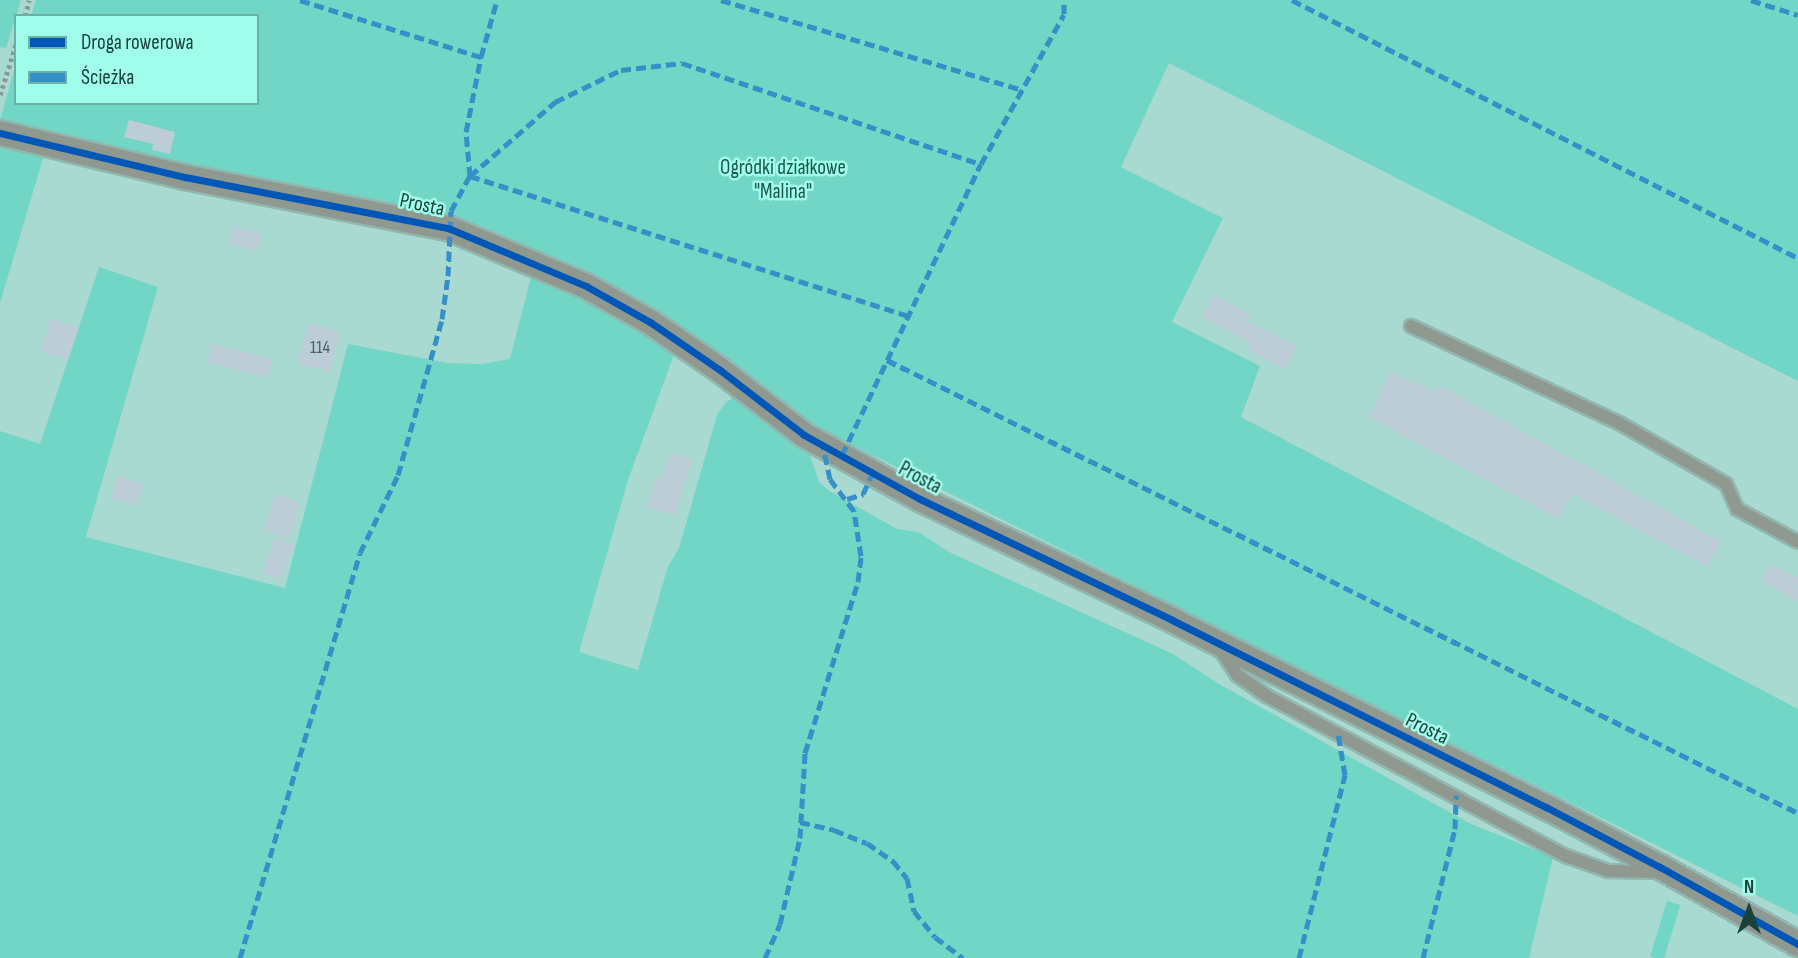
<!DOCTYPE html>
<html>
<head>
<meta charset="utf-8">
<style>
	body { margin:0 }
	#map { position:relative; width:1798px; height:958px; overflow:hidden; background:#a9dad1; font-family:"Sofia Sans Condensed",sans-serif }
	div>[style] { position:absolute }
	[style*='--x'] { left:calc(var(--x)*1px); top:calc(var(--y)*1px); width:calc(var(--w)*1px); rotate:calc(var(--a)*1deg) }
	.green>* { inset:0; background:#71d6c6; transform-origin:0 0 }
	.building>* { inset:0; background:#bccdd7; transform-origin:0 0 }
	.path>* { height:4.5px; margin-top:-2.25px; transform-origin:0; background:repeating-linear-gradient(90deg,#899991 0 3.5px,transparent 0 7px) }
	.roads { filter:drop-shadow(2px 0 #90b7b0) drop-shadow(-2px 0 #90b7b0) drop-shadow(0 2px #90b7b0) drop-shadow(0 -2px #90b7b0) }
	.lane>* { height:12px; margin:-6px; padding:0 6px; transform-origin:6px; border-radius:6px; background:#909990 }
	.street>* { height:24px; margin:-12px; padding:0 12px; transform-origin:12px; border-radius:12px; background:#909990 }
	.quiet>* { height:5px; margin-top:-2.5px; transform-origin:0; background:repeating-linear-gradient(90deg,#368fc6 0 10px,transparent 0 15px) }
	.cycleway>* { height:7px; margin:-3.5px; padding:0 3.5px; transform-origin:3.5px; border-radius:3.5px; background:#0057b8 }
	span { translate:-50% -50%; white-space:nowrap; text-align:center; line-height:1.15; -webkit-text-stroke:5px #a1fdeb; paint-order:stroke }
	.number-label { font-size:18px; color:#426461 }
	.number-label span { -webkit-text-stroke-width:0 }
	.park-label { font-size:21px; color:#18584f }
	.street-label { font-size:21px; color:#1a413a }
	.legend { position:absolute; left:14px; top:14px; width:245px; height:91px; box-sizing:border-box; background:#a1fdeb; border:2px solid #6bb2a4; margin:0; padding:9px 12px; list-style:none; font-size:21px; color:#1a413a }
	.legend li { display:flex; align-items:center; gap:14px; height:35px }
	.legend b { width:35px; border:2px solid #6bb2a4 }
	.north { position:absolute; left:1714px; top:874px; width:70px; height:70px; -webkit-text-stroke:5px #a1fdeb; paint-order:stroke; rotate:0deg; font-size:19px; font-weight:700; line-height:28px; text-align:center; color:#1a413a }
	.north::after { content:''; display:block; margin:auto; width:24px; height:32px; background:#1a413a; clip-path:polygon(50% 0,100% 100%,50% 72%,0 100%) }
</style>
</head>
<body>
<div id="map">
	<div class="green">
		<div style="clip-path:polygon(0 0,21px 0,6px 48px,0 47px)"></div>
		<div style="clip-path:polygon(36px 0,1798px 0,1798px 381px,1169px 63px,1121px 167px,1223px 218px,1172px 322px,1260px 366px,1241px 417px,1798px 709px,1798px 916px,812px 425px,666px 319px,583px 271px,508px 239px,449px 221px,202px 169px,0 120px,16px 64px,16px 103px,257px 103px,257px 16px,31px 16px)"></div>
		<div style="clip-path:polygon(0 145px,44px 155px,0 303px)"></div>
		<div style="clip-path:polygon(99px 267px,158px 287px,86px 537px,285px 588px,348px 344px,448px 363px,482px 364px,510px 359px,533px 269px,644px 330px,675px 352px,628px 480px,579px 652px,638px 670px,668px 566px,679px 548px,717px 415px,726px 402px,738px 395px,808px 449px,819px 482px,828px 490px,897px 529px,918px 532px,951px 553px,1173px 654px,1219px 684px,1469px 823px,1553px 857px,1529px 958px,0 958px,0 431px,40px 444px)"></div>
		<div style="left:1667px;top:901px;width:14px;height:58px;rotate:17deg"></div>
	</div>
	<div class="building">
		<div style="clip-path:polygon(129px 120px,175px 132px,170px 154px,152px 150px,153px 144px,124px 137px)"></div>
		<div style="left:233px;top:226px;width:30px;height:18px;rotate:15deg"></div>
		<div style="clip-path:polygon(1214px 295px,1251px 314px,1247px 321px,1297px 346px,1285px 369px,1248px 350px,1251px 343px,1202px 318px)"></div>
		<div style="left:51px;top:319px;width:29px;height:33px;rotate:18deg"></div>
		<div style="left:309px;top:323px;width:33px;height:42px;rotate:16deg"></div>
		<div style="left:212px;top:344px;width:63px;height:19px;rotate:14deg"></div>
		<div style="clip-path:polygon(1391px 371px,1435px 392px,1439px 385px,1721px 541px,1707px 566px,1572px 494px,1559px 519px,1369px 417px)"></div>
		<div style="clip-path:polygon(670px 453px,692px 459px,675px 515px,647px 507px,656px 477px,662px 479px)"></div>
		<div style="left:118px;top:476px;width:27px;height:23px;rotate:17deg"></div>
		<div style="left:275px;top:494px;width:27px;height:38px;rotate:17deg"></div>
		<div style="left:275px;top:537px;width:20px;height:38px;rotate:20deg"></div>
		<div style="clip-path:polygon(1771px 563px,1798px 578px,1798px 601px,1761px 581px)"></div>
	</div>
	<div class="path">
		<div style="--x:25;--y:16;--w:16;--a:-76"></div>
		<div style="--x:0;--y:95;--w:53;--a:-72.6"></div>
	</div>
	<div class="roads">
		<div class="lane">
			<div style="--x:1411;--y:326;--w:230;--a:25"></div>
			<div style="--x:1619;--y:423;--w:123;--a:29.7"></div>
			<div style="--x:1726;--y:484;--w:27;--a:66"></div>
			<div style="--x:1737;--y:509;--w:69;--a:28.4"></div>
			<div style="--x:1219;--y:648;--w:32;--a:56"></div>
			<div style="--x:1237;--y:675;--w:37;--a:35"></div>
			<div style="--x:1267;--y:696;--w:339;--a:28.2"></div>
			<div style="--x:1566;--y:856;--w:45;--a:19.7"></div>
			<div style="--x:1608;--y:871;--w:51;--a:1.1"></div>
		</div>
		<div class="street">
			<div style="--x:0;--y:133;--w:190;--a:13.4"></div>
			<div style="--x:185;--y:177;--w:268;--a:11"></div>
			<div style="--x:448;--y:228;--w:150;--a:22.8"></div>
			<div style="--x:586;--y:286;--w:73;--a:29.4"></div>
			<div style="--x:650;--y:322;--w:85;--a:34.4"></div>
			<div style="--x:720;--y:370;--w:106;--a:37.7"></div>
			<div style="--x:804;--y:435;--w:132;--a:28.9"></div>
			<div style="--x:920;--y:499;--w:280;--a:25.6"></div>
			<div style="--x:1172;--y:620;--w:418;--a:26.6"></div>
			<div style="--x:1546;--y:807;--w:129;--a:27.8"></div>
			<div style="--x:1660;--y:867;--w:158;--a:29.2"></div>
		</div>
	</div>
	<div class="quiet">
		<div style="--x:300;--y:0;--w:190;--a:17.5"></div>
		<div style="--x:721;--y:0;--w:314;--a:16.6"></div>
		<div style="--x:1292;--y:0;--w:568;--a:27.02"></div>
		<div style="--x:1751;--y:0;--w:49;--a:17.7"></div>
		<div style="--x:470;--y:176;--w:113;--a:-41"></div>
		<div style="--x:555;--y:102;--w:73;--a:-25.9"></div>
		<div style="--x:621;--y:70;--w:61;--a:-6.5"></div>
		<div style="--x:682;--y:63;--w:316;--a:18.7"></div>
		<div style="--x:470;--y:176;--w:461;--a:17.7"></div>
		<div style="--x:887;--y:360;--w:1017;--a:26.44"></div>
		<div style="--x:842;--y:455;--w:322;--a:-64.5"></div>
		<div style="--x:981;--y:164;--w:171;--a:-61"></div>
		<div style="--x:1064;--y:14;--w:14;--a:-90"></div>
		<div style="--x:847;--y:499;--w:17;--a:-17"></div>
		<div style="--x:863;--y:494;--w:23;--a:-65"></div>
		<div style="--x:800;--y:822;--w:35;--a:13"></div>
		<div style="--x:834;--y:830;--w:35;--a:22"></div>
		<div style="--x:867;--y:843;--w:32;--a:35"></div>
		<div style="--x:893;--y:861;--w:22;--a:51"></div>
		<div style="--x:907;--y:878;--w:34;--a:78"></div>
		<div style="--x:914;--y:911;--w:33;--a:51"></div>
		<div style="--x:935;--y:937;--w:35;--a:37"></div>
		<div style="--x:240;--y:958;--w:422;--a:-73.5"></div>
		<div style="--x:360;--y:553;--w:87;--a:-64"></div>
		<div style="--x:398;--y:475;--w:162;--a:-74.2"></div>
		<div style="--x:442;--y:319;--w:43;--a:-82.1"></div>
		<div style="--x:448;--y:276;--w:65;--a:-87.4"></div>
		<div style="--x:451;--y:211;--w:40;--a:-62"></div>
		<div style="--x:470;--y:176;--w:44;--a:-95.2"></div>
		<div style="--x:466;--y:132;--w:76;--a:-78.7"></div>
		<div style="--x:481;--y:57;--w:59;--a:-74.3"></div>
		<div style="--x:765;--y:958;--w:37;--a:-66"></div>
		<div style="--x:780;--y:924;--w:88;--a:-76.9"></div>
		<div style="--x:800;--y:838;--w:85;--a:-86.6"></div>
		<div style="--x:805;--y:753;--w:179;--a:-72.8"></div>
		<div style="--x:858;--y:582;--w:26;--a:-83"></div>
		<div style="--x:861;--y:556;--w:46;--a:-98.8"></div>
		<div style="--x:854;--y:511;--w:40;--a:-127"></div>
		<div style="--x:830;--y:479;--w:34;--a:-102"></div>
		<div style="--x:1299;--y:958;--w:189;--a:-75.9"></div>
		<div style="--x:1345;--y:775;--w:43;--a:-99.5"></div>
		<div style="--x:1423;--y:958;--w:133;--a:-76.1"></div>
		<div style="--x:1455;--y:829;--w:34;--a:-88"></div>
	</div>
	<div class="cycleway">
		<div style="--x:0;--y:133;--w:190;--a:13.4"></div>
		<div style="--x:185;--y:177;--w:268;--a:11"></div>
		<div style="--x:448;--y:228;--w:150;--a:22.8"></div>
		<div style="--x:586;--y:286;--w:73;--a:29.4"></div>
		<div style="--x:650;--y:322;--w:85;--a:34.4"></div>
		<div style="--x:720;--y:370;--w:106;--a:37.7"></div>
		<div style="--x:804;--y:435;--w:132;--a:28.9"></div>
		<div style="--x:920;--y:499;--w:280;--a:25.6"></div>
		<div style="--x:1172;--y:620;--w:418;--a:26.6"></div>
		<div style="--x:1546;--y:807;--w:129;--a:27.8"></div>
		<div style="--x:1660;--y:867;--w:158;--a:29.2"></div>
	</div>
	<div class="number-label">
		<span style="left:320px;top:348px">114</span>
	</div>
	<div class="park-label">
		<span style="left:783px;top:180px">Ogródki działkowe<br>"Malina"</span>
	</div>
	<div class="street-label">
		<span style="left:422px;top:205px;rotate:12deg">Prosta</span>
		<span style="left:920px;top:478px;rotate:28deg">Prosta</span>
		<span style="left:1427px;top:729px;rotate:27deg">Prosta</span>
	</div>
	<ul class="legend">
	<li><b style="height:9px;background:#0057b8"></b>Droga rowerowa</li>
	<li><b style="height:9px;background:#368fc6"></b>Ścieżka</li>
	</ul>
	<div class="north">N</div>
</div>
</body>
</html>
